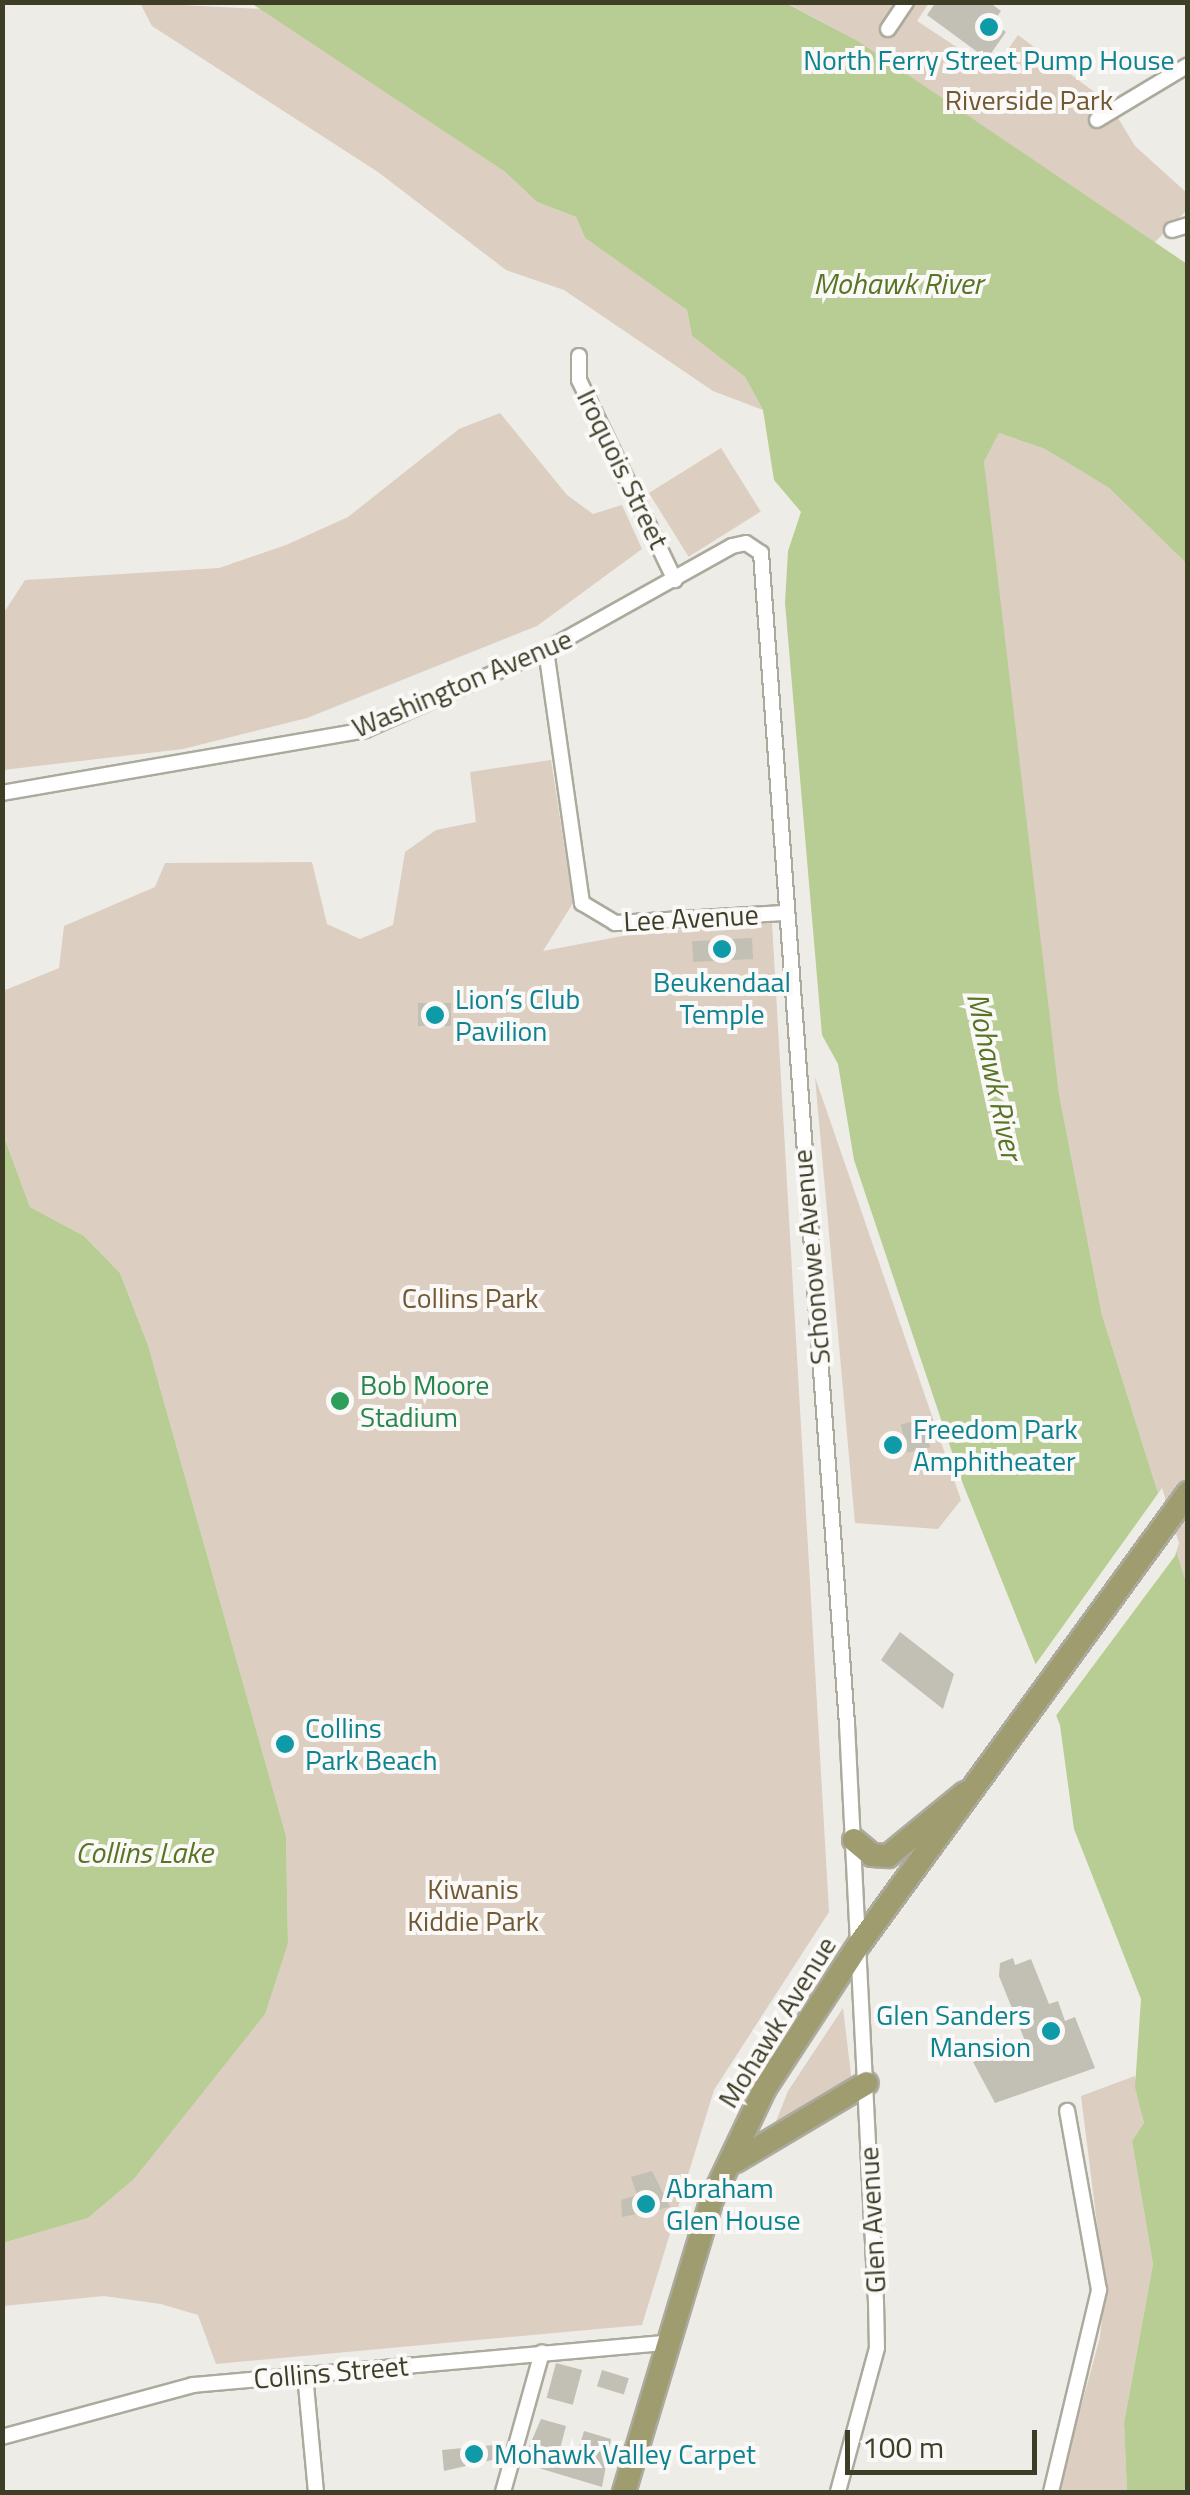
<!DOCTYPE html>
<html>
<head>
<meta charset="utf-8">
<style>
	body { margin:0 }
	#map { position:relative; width:1190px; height:2495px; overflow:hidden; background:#eeece6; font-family:"Titillium Web",sans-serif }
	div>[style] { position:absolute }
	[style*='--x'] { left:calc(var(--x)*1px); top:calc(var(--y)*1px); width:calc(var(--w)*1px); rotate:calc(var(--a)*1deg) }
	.green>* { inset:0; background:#dccec1; transform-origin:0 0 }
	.water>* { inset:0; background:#b8cd94 }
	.pier>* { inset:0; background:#eeece6 }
	.building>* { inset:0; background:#c2bfb5; transform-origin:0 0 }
	.roads { filter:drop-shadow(2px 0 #abaa9d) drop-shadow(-2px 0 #abaa9d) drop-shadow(0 2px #abaa9d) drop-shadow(0 -2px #abaa9d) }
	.minor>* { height:14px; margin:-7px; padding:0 7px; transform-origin:7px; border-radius:7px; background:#fff }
	.primary>* { height:22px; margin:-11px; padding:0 11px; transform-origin:11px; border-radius:11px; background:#9f9c6f }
	.dots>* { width:28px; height:28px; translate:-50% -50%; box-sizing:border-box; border:5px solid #faf9f7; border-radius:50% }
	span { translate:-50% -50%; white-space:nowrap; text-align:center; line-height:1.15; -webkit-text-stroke:8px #faf9f7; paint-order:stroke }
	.culture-label { font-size:28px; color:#0d838f }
	.left { translate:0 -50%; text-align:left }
	.right { translate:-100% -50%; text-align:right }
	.park-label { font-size:28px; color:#725934 }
	.street-label { font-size:28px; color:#3e3d26 }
	.leisure-label { font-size:28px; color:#27864d }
	.water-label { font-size:30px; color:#577525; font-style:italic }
	.frame { position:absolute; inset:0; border:5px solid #3e3d26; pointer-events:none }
	.scale { position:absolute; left:845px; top:2430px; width:192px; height:45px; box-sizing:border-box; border:5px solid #3e3d26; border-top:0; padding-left:12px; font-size:30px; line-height:35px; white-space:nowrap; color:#3e3d26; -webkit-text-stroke:8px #faf9f7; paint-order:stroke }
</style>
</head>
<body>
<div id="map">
	<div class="green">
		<div style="clip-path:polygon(140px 3px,263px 9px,504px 171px,537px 202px,576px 217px,585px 238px,687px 310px,692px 336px,745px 377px,763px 410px,713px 391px,564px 290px,506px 270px,378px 172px,152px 26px)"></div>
		<div style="clip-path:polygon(787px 3px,929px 3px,917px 21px,993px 71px,1018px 35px,1109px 103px,1135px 146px,1187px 193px,1187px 210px,1153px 244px,858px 41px)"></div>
		<div style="clip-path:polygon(500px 413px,567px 495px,593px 514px,622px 505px,642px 549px,537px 626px,307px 718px,183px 749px,3px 770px,3px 614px,25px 580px,219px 568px,286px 545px,348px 517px,459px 429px)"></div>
		<div style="clip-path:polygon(999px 433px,1045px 449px,1109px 488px,1187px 564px,1187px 1585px,1102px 1315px,1059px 1094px,988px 517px,984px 462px)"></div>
		<div style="left:721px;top:448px;width:75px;height:85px;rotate:58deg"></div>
		<div style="clip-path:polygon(551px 760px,573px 903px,543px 951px,644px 932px,772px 923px,829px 1912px,714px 2090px,642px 2325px,216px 2364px,198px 2315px,161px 2304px,104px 2296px,3px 2306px,3px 2243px,88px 2218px,134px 2179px,201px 2092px,288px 1943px,286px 1836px,148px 1345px,120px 1273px,84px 1236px,30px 1207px,3px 1134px,3px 991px,59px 968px,64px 926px,155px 887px,165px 863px,312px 862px,327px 924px,360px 939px,393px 925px,405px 852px,436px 830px,476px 822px,470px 772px)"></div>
		<div style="clip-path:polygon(815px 1077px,961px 1500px,938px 1529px,855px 1523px)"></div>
		<div style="clip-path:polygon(843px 2008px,852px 2083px,775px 2124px,788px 2091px)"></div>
		<div style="clip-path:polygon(1135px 2076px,1144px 2124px,1132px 2141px,1153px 2264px,1124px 2423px,1127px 2492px,1058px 2492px,1100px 2337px,1105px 2288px,1081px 2096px)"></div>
	</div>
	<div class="water">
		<div style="clip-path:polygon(251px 3px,786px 3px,858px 41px,1187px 264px,1187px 564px,1109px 488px,1045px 449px,999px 433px,984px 462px,1059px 1094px,1102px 1315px,1187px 1585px,1187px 2492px,1127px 2492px,1124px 2423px,1153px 2264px,1132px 2141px,1144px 2123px,1135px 2087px,1141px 1999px,1074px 1829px,1060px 1725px,961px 1479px,854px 1160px,838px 1064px,822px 1035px,785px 603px,788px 551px,801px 512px,774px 480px,763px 410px,745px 377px,692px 336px,687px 310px,585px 238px,576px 217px,537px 202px,504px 171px)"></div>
		<div style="clip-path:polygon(3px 1134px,30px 1207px,84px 1236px,120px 1273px,148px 1345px,286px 1836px,288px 1943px,265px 2014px,134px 2179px,88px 2218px,3px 2243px)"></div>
	</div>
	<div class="pier">
		<div style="clip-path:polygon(1162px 1488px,1179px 1543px,1175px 1556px,1052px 1721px,1030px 1672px)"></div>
	</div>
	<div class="building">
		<div style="clip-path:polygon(936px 2px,989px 2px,1001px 11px,993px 22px,1006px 32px,987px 59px,927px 15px)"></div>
		<div style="left:752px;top:938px;width:21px;height:60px;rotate:87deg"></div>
		<div style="left:451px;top:1003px;width:23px;height:33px;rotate:90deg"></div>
		<div style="left:923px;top:1419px;width:29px;height:23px;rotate:76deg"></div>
		<div style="clip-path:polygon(900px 1632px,954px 1674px,943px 1709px,881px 1660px)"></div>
		<div style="clip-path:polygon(1013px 1958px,1015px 1965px,1031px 1959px,1049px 2004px,1058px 2001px,1065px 2021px,1075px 2017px,1095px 2068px,995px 2103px,973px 2062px,1025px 2041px,999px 1976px,1000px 1963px)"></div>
		<div style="clip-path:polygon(652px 2171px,670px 2207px,622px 2217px,621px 2200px,637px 2195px,631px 2177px)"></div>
		<div style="left:556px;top:2363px;width:27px;height:36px;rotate:15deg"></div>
		<div style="left:602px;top:2370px;width:28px;height:17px;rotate:17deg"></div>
		<div style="clip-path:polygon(541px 2419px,566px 2426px,560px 2449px,577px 2454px,584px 2431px,611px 2439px,602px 2487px,522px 2463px)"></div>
		<div style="clip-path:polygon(504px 2444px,501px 2458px,444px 2471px,442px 2450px)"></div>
	</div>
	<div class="roads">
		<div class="minor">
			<div style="--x:888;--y:29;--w:32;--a:-56"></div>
			<div style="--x:1097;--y:120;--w:106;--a:-31.1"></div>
			<div style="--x:1172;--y:230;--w:17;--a:-17"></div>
			<div style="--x:579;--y:356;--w:24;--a:90"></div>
			<div style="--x:579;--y:380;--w:222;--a:64.4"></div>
			<div style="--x:546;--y:650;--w:256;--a:81.9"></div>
			<div style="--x:582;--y:903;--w:39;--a:31"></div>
			<div style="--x:615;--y:923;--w:170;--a:-3.4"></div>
			<div style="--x:2;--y:793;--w:368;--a:-9.8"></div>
			<div style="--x:365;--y:730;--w:198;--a:-23.8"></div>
			<div style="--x:546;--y:650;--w:213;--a:-29.2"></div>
			<div style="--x:732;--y:546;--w:14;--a:-12"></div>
			<div style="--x:746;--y:543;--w:18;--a:34"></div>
			<div style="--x:761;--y:553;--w:1174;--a:85.8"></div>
			<div style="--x:847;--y:1724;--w:579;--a:87.13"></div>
			<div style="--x:876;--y:2302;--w:46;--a:88.8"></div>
			<div style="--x:877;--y:2348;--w:149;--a:105.2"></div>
			<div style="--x:305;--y:2374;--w:119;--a:84.7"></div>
			<div style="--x:2;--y:2437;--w:198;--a:-15.2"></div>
			<div style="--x:193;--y:2385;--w:474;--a:-5.1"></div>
			<div style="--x:503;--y:2492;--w:145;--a:-74.4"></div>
			<div style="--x:1051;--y:2492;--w:208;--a:-76.6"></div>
			<div style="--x:1099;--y:2290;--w:182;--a:-100.1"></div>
		</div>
		<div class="primary">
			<div style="--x:854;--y:1840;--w:23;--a:40"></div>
			<div style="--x:872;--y:1855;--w:16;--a:4"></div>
			<div style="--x:888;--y:1856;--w:99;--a:-39.3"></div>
			<div style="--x:736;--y:2161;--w:152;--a:-30.8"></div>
			<div style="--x:624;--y:2492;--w:306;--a:-73.3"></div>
			<div style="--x:712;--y:2199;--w:123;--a:-64.5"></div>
			<div style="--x:765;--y:2088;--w:173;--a:-56.8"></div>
			<div style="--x:860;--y:1943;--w:557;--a:-53.91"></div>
		</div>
	</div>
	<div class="dots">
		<div style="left:989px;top:27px;background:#0f9aa8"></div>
		<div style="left:722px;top:949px;background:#0f9aa8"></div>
		<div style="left:435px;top:1015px;background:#0f9aa8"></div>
		<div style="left:340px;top:1401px;background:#2e9e5b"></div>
		<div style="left:893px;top:1445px;background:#0f9aa8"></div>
		<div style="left:285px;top:1744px;background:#0f9aa8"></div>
		<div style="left:1051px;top:2031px;background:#0f9aa8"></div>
		<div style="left:646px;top:2204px;background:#0f9aa8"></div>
		<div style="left:474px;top:2454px;background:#0f9aa8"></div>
	</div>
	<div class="culture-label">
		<span style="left:989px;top:60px">North Ferry Street Pump House</span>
		<span style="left:722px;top:998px">Beukendaal<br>Temple</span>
		<span class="left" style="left:455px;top:1015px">Lion’s Club<br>Pavilion</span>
		<span class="left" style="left:913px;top:1445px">Freedom Park<br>Amphitheater</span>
		<span class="left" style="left:305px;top:1744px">Collins<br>Park Beach</span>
		<span class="right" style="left:1031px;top:2031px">Glen Sanders<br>Mansion</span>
		<span class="left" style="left:666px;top:2204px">Abraham<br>Glen House</span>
		<span class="left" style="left:494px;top:2454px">Mohawk Valley Carpet</span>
	</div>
	<div class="park-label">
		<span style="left:1029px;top:100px">Riverside Park</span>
		<span style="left:470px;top:1298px">Collins Park</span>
		<span style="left:473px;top:1905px">Kiwanis<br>Kiddie Park</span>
	</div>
	<div class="street-label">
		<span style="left:623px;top:469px;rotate:64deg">Iroquois Street</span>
		<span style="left:462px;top:683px;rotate:-23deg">Washington Avenue</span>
		<span style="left:691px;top:918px;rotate:-3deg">Lee Avenue</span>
		<span style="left:811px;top:1257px;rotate:-95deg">Schonowe Avenue</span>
		<span style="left:777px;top:2022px;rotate:-58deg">Mohawk Avenue</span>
		<span style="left:872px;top:2220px;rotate:-93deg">Glen Avenue</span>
		<span style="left:331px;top:2372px;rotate:-5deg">Collins Street</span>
	</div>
	<div class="leisure-label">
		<span class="left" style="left:360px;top:1401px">Bob Moore<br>Stadium</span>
	</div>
	<div class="water-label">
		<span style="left:898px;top:283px">Mohawk River</span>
		<span style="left:995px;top:1076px;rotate:78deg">Mohawk River</span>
		<span style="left:144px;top:1852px">Collins Lake</span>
	</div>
	<div class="frame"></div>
	<div class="scale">100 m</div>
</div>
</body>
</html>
